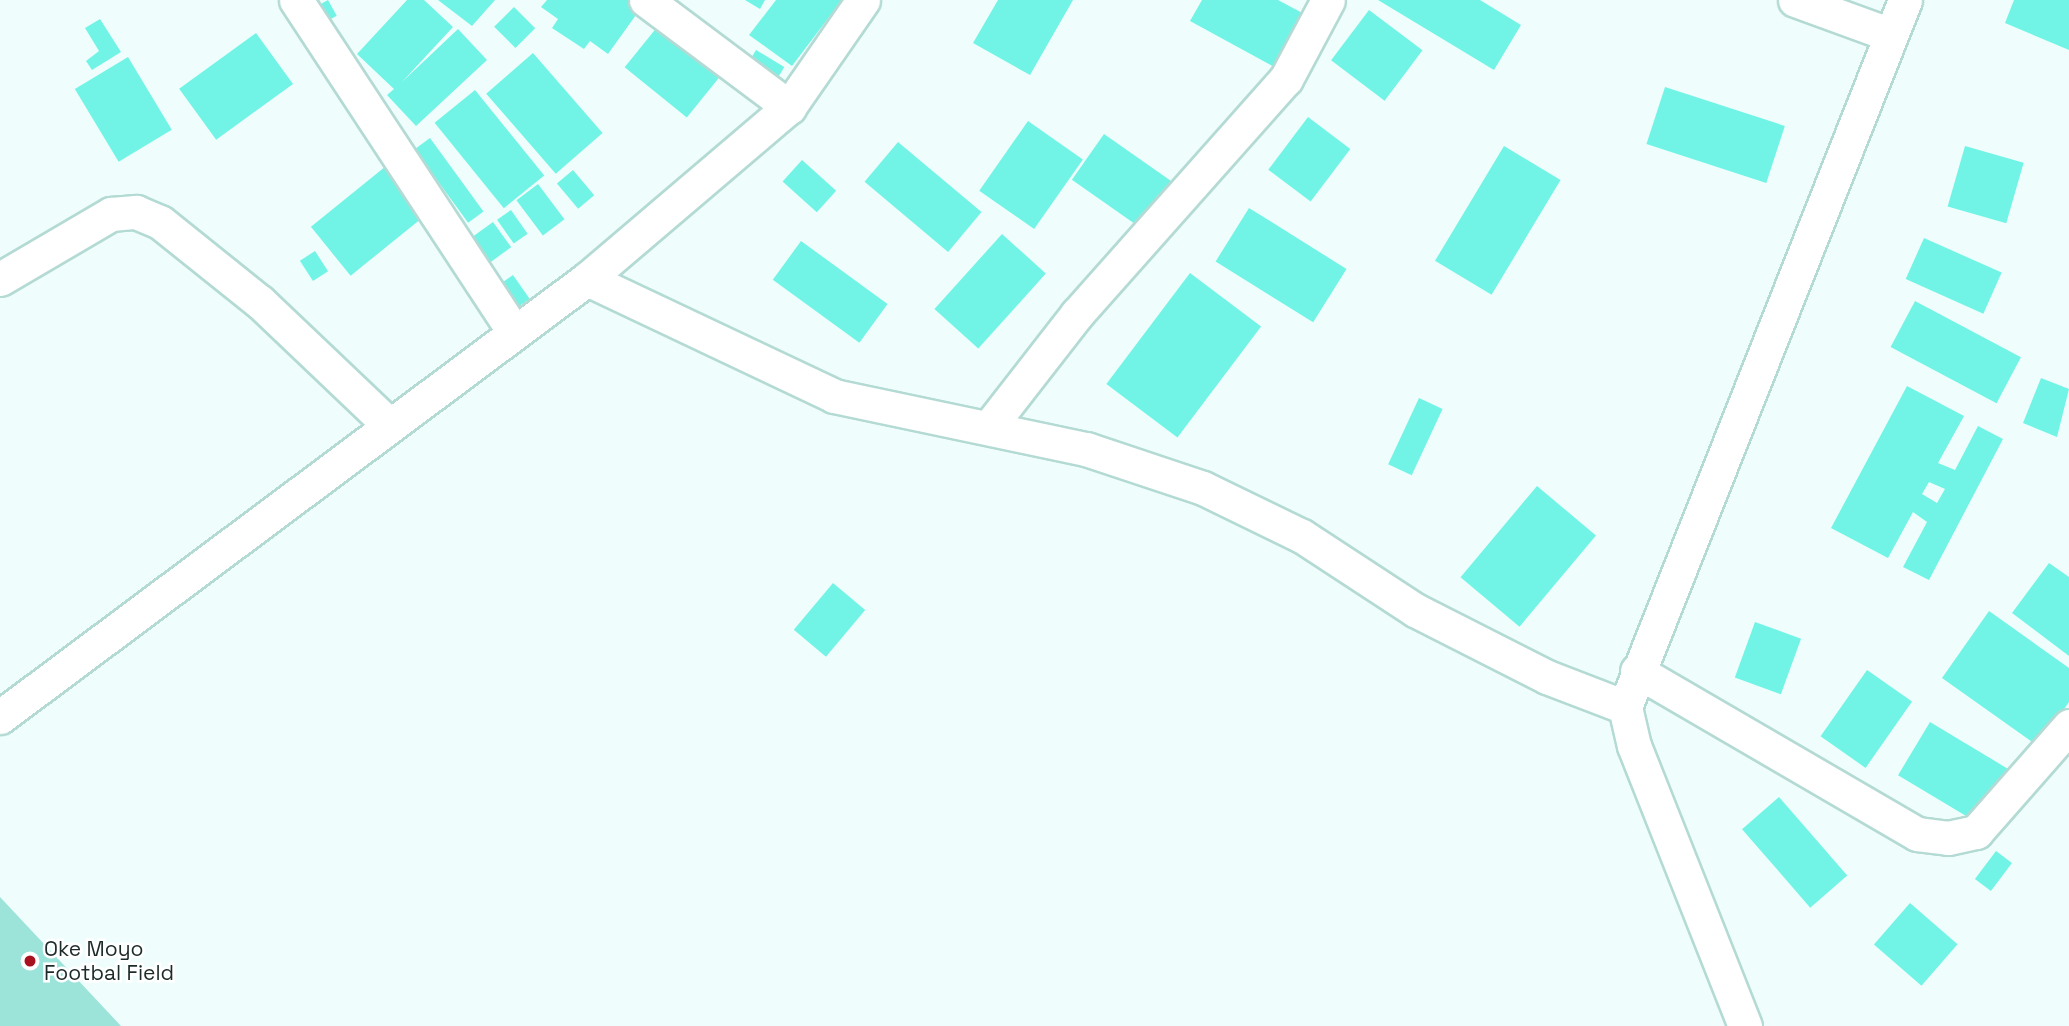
<!DOCTYPE html>
<html>
<head>
<meta charset="utf-8">
<style>
	body { margin:0 }
	#map { position:relative; width:2069px; height:1026px; overflow:hidden; background:#effefc; font-family:"Space Grotesk",sans-serif }
	div>[style] { position:absolute }
	[style*='--x'] { left:calc(var(--x)*1px); top:calc(var(--y)*1px); width:calc(var(--w)*1px); rotate:calc(var(--a)*1deg) }
	.green>* { inset:0; background:#9ce3da }
	.building>* { inset:0; background:#71f4e6; transform-origin:0 0 }
	.roads { filter:drop-shadow(2px 0 #b4dad4) drop-shadow(-2px 0 #b4dad4) drop-shadow(0 2px #b4dad4) drop-shadow(0 -2px #b4dad4) }
	.street>* { height:33px; margin:-16.5px; padding:0 16.5px; transform-origin:16.5px; border-radius:16.5px; background:#fff }
	.dots>* { width:19px; height:19px; translate:-50% -50%; box-sizing:border-box; border:4px solid #fff; border-radius:50% }
	span { translate:-50% -50%; white-space:nowrap; text-align:center; line-height:1.15; -webkit-text-stroke:5px #fff; paint-order:stroke }
	.poi-label { font-size:21px; color:#1c2b29 }
	.left { translate:0 -50%; text-align:left }
</style>
</head>
<body>
<div id="map">
	<div class="green">
		<div style="clip-path:polygon(0 897px,121px 1026px,0 1026px)"></div>
	</div>
	<div class="building">
		<div style="left:328px;top:0;width:18px;height:19px;rotate:61deg"></div>
		<div style="clip-path:polygon(407px 0,424px 0,453px 27px,402px 82px,458px 29px,487px 60px,416px 126px,387px 95px,394px 89px,357px 54px)"></div>
		<div style="clip-path:polygon(438px 0,495px 0,472px 26px)"></div>
		<div style="clip-path:polygon(547px 0,631px 0,641px 8px,608px 54px,590px 41px,584px 49px,552px 28px,558px 19px,541px 7px)"></div>
		<div style="clip-path:polygon(745px 0,765px 0,760px 9px)"></div>
		<div style="clip-path:polygon(776px 0,842px 0,792px 66px,749px 35px)"></div>
		<div style="clip-path:polygon(998px 0,1073px 0,1030px 75px,973px 43px)"></div>
		<div style="clip-path:polygon(1202px 0,1278px 0,1308px 16px,1278px 69px,1190px 21px)"></div>
		<div style="clip-path:polygon(1378px 0,1480px 0,1521px 25px,1494px 70px)"></div>
		<div style="clip-path:polygon(2014px 0,2069px 0,2069px 50px,2005px 23px)"></div>
		<div style="left:514px;top:7px;width:30px;height:28px;rotate:45deg"></div>
		<div style="left:1369px;top:10px;width:67px;height:63px;rotate:37deg"></div>
		<div style="clip-path:polygon(100px 19px,121px 52px,92px 70px,86px 61px,99px 51px,85px 28px)"></div>
		<div style="left:658px;top:26px;width:80px;height:53px;rotate:39deg"></div>
		<div style="left:256px;top:33px;width:63px;height:95px;rotate:54deg"></div>
		<div style="left:756px;top:50px;width:33px;height:13px;rotate:31deg"></div>
		<div style="left:533px;top:53px;width:106px;height:62px;rotate:49deg"></div>
		<div style="left:128px;top:57px;width:85px;height:62px;rotate:59deg"></div>
		<div style="left:1665px;top:87px;width:126px;height:60px;rotate:18deg"></div>
		<div style="left:475px;top:90px;width:110px;height:52px;rotate:51deg"></div>
		<div style="left:1308px;top:117px;width:53px;height:66px;rotate:37deg"></div>
		<div style="left:1028px;top:121px;width:67px;height:85px;rotate:35deg"></div>
		<div style="left:1104px;top:134px;width:88px;height:56px;rotate:35deg"></div>
		<div style="left:430px;top:138px;width:91px;height:19px;rotate:54deg"></div>
		<div style="left:898px;top:142px;width:109px;height:52px;rotate:40deg"></div>
		<div style="left:1504px;top:146px;width:66px;height:134px;rotate:31deg"></div>
		<div style="left:1965px;top:146px;width:61px;height:63px;rotate:16deg"></div>
		<div style="left:802px;top:160px;width:46px;height:29px;rotate:42deg"></div>
		<div style="left:391px;top:162px;width:63px;height:103px;rotate:51deg"></div>
		<div style="left:573px;top:170px;width:33px;height:21px;rotate:50deg"></div>
		<div style="left:538px;top:184px;width:44px;height:27px;rotate:53deg"></div>
		<div style="left:1249px;top:208px;width:115px;height:63px;rotate:32deg"></div>
		<div style="left:511px;top:210px;width:29px;height:17px;rotate:55deg"></div>
		<div style="left:493px;top:222px;width:31px;height:29px;rotate:54deg"></div>
		<div style="left:1002px;top:234px;width:59px;height:101px;rotate:42deg"></div>
		<div style="left:1924px;top:238px;width:85px;height:45px;rotate:24deg"></div>
		<div style="left:801px;top:241px;width:107px;height:48px;rotate:36deg"></div>
		<div style="left:315px;top:251px;width:24px;height:18px;rotate:57deg"></div>
		<div style="left:1190px;top:273px;width:89px;height:139px;rotate:37deg"></div>
		<div style="left:513px;top:275px;width:29px;height:19px;rotate:55deg"></div>
		<div style="left:1915px;top:301px;width:120px;height:52px;rotate:28deg"></div>
		<div style="clip-path:polygon(2041px 378px,2069px 389px,2057px 437px,2023px 423px)"></div>
		<div style="clip-path:polygon(evenodd,1907px 386px,1964px 416px,1938px 463px,1955px 470px,1978px 426px,2003px 439px,1929px 580px,1903px 567px,1927px 522px,1913px 512px,1888px 558px,1831px 528px,1907px 386px,1929px 482px,1945px 489px,1937px 503px,1922px 494px,1929px 482px)"></div>
		<div style="left:1419px;top:398px;width:26px;height:73px;rotate:25deg"></div>
		<div style="left:1537px;top:486px;width:77px;height:119px;rotate:40deg"></div>
		<div style="clip-path:polygon(2049px 563px,2069px 577px,2069px 656px,2012px 613px)"></div>
		<div style="left:833px;top:583px;width:42px;height:61px;rotate:40deg"></div>
		<div style="clip-path:polygon(1989px 611px,2069px 668px,2069px 702px,2038px 746px,1942px 678px)"></div>
		<div style="left:1755px;top:622px;width:49px;height:59px;rotate:20deg"></div>
		<div style="left:1867px;top:670px;width:55px;height:81px;rotate:35deg"></div>
		<div style="left:1930px;top:722px;width:94px;height:62px;rotate:31deg"></div>
		<div style="left:1779px;top:797px;width:104px;height:49px;rotate:49deg"></div>
		<div style="left:1996px;top:851px;width:20px;height:35px;rotate:37deg"></div>
		<div style="left:1910px;top:903px;width:63px;height:55px;rotate:41deg"></div>
	</div>
	<div class="roads">
		<div class="street">
			<div style="--x:296;--y:0;--w:394;--a:56.7"></div>
			<div style="--x:646;--y:0;--w:179;--a:36.8"></div>
			<div style="--x:1795;--y:0;--w:102;--a:20"></div>
			<div style="--x:0;--y:279;--w:129;--a:-30.4"></div>
			<div style="--x:111;--y:214;--w:25;--a:-5"></div>
			<div style="--x:136;--y:212;--w:26;--a:23"></div>
			<div style="--x:160;--y:222;--w:128;--a:38.7"></div>
			<div style="--x:260;--y:302;--w:175;--a:43.6"></div>
			<div style="--x:587;--y:279;--w:273;--a:25.3"></div>
			<div style="--x:834;--y:396;--w:258;--a:11.9"></div>
			<div style="--x:1086;--y:449;--w:123;--a:18.4"></div>
			<div style="--x:1203;--y:488;--w:110;--a:25.9"></div>
			<div style="--x:1302;--y:536;--w:135;--a:33.2"></div>
			<div style="--x:1415;--y:610;--w:148;--a:26.9"></div>
			<div style="--x:1547;--y:677;--w:84;--a:21"></div>
			<div style="--x:989;--y:427;--w:143;--a:-52.1"></div>
			<div style="--x:1077;--y:314;--w:314;--a:-48.4"></div>
			<div style="--x:1286;--y:79;--w:89;--a:-62"></div>
			<div style="--x:1637;--y:671;--w:324;--a:30.2"></div>
			<div style="--x:1917;--y:834;--w:31;--a:7"></div>
			<div style="--x:1948;--y:838;--w:29;--a:-12"></div>
			<div style="--x:1976;--y:832;--w:141;--a:-48.7"></div>
			<div style="--x:0;--y:717;--w:732;--a:-36.73"></div>
			<div style="--x:587;--y:279;--w:265;--a:-40.4"></div>
			<div style="--x:789;--y:107;--w:130;--a:-55.3"></div>
			<div style="--x:1745;--y:1026;--w:301;--a:-111.6"></div>
			<div style="--x:1634;--y:746;--w:40;--a:-103"></div>
			<div style="--x:1625;--y:707;--w:760;--a:-68.39"></div>
		</div>
	</div>
	<div class="dots">
		<div style="left:30px;top:961px;background:#a8121f"></div>
	</div>
	<div class="poi-label">
		<span class="left" style="left:44px;top:961px">Oke Moyo<br>Footbal Field</span>
	</div>
</div>
</body>
</html>
